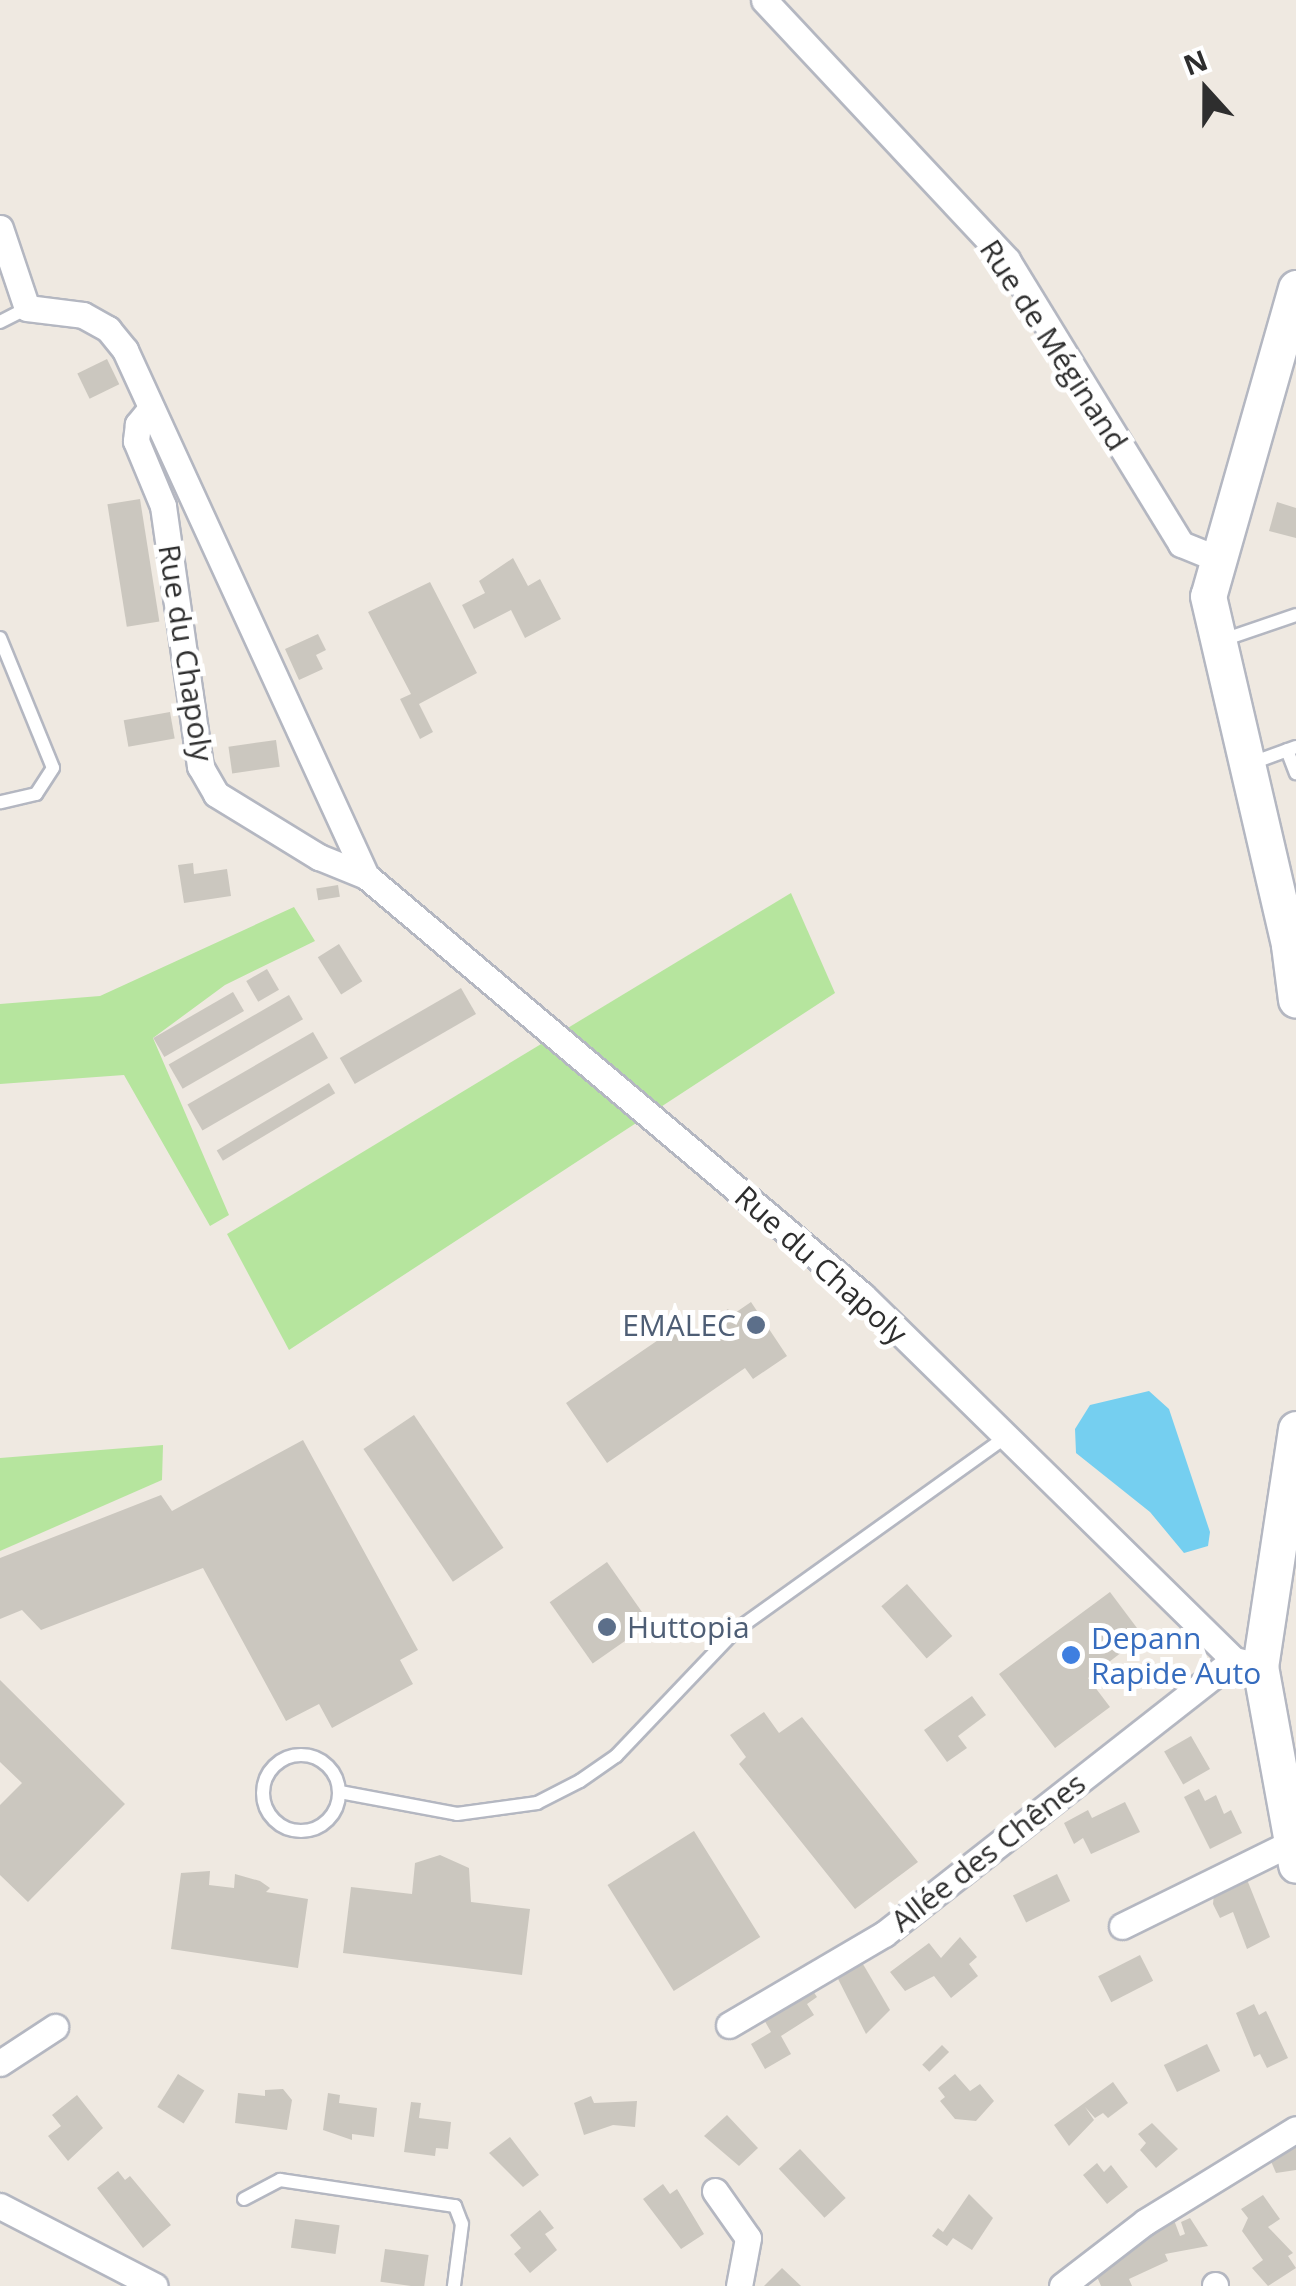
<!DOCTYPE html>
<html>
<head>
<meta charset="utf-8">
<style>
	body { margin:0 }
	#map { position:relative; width:1296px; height:2286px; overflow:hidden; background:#efe9e1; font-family:"Open Sans",sans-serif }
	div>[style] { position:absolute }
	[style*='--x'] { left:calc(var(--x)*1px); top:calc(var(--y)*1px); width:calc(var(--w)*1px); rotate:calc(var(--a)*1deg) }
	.green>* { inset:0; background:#b6e59e }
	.water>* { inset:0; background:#75cff0 }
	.building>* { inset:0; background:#cbc7bf; transform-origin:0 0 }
	.roads { filter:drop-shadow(2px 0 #b4b7c1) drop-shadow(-2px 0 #b4b7c1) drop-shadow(0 2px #b4b7c1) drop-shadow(0 -2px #b4b7c1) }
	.lane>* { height:12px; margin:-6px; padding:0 6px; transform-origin:6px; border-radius:6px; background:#fff }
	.lane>.ring { margin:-6px; padding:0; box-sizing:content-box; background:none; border:12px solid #fff; border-radius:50% }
	.street>* { height:25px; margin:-12.5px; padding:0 12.5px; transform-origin:12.5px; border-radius:12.5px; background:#fff }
	.secondary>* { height:35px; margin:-17.5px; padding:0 17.5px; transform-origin:17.5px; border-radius:17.5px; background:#fff }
	.dots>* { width:28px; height:28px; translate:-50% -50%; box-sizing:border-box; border:5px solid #fff; border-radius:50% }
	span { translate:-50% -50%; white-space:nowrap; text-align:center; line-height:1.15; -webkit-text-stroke:10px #fff; paint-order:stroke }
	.street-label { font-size:30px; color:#2e2e2e }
	.service-label { font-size:30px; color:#4e5e75 }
	.right { translate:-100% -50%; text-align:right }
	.left { translate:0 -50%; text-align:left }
	.shop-label { font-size:30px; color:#366cbe }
	.north { position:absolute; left:1156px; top:40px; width:100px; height:100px; -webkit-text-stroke:8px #fff; paint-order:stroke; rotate:339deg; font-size:28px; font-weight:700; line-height:40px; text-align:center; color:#2e2e2e }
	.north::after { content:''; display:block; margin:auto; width:35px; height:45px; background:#2e2e2e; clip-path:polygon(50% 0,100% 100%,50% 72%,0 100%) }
</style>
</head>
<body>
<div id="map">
	<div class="green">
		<div style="clip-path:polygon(791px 893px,835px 993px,289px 1350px,227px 1234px)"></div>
		<div style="clip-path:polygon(294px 907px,315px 941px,225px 985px,153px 1038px,229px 1215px,210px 1226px,124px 1075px,0 1084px,0 1004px,100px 996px)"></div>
		<div style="clip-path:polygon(163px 1445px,162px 1480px,0 1551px,0 1458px)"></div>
	</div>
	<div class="water">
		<div style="clip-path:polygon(1149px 1391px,1169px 1409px,1210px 1532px,1208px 1546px,1184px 1553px,1150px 1512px,1076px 1453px,1075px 1429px,1090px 1405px)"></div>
	</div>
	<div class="building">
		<div style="left:107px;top:359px;width:28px;height:33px;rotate:64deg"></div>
		<div style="left:140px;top:499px;width:124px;height:33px;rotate:81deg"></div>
		<div style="clip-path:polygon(1277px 502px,1296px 508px,1296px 538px,1269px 531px)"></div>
		<div style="clip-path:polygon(513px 558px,528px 586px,540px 579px,561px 619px,525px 638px,511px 610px,474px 629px,462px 605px,485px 593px,479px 581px)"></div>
		<div style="clip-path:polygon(430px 582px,477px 673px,419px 704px,433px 732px,420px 739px,400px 699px,411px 694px,368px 612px)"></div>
		<div style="clip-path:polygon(318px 634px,326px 650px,316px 655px,323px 669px,299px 680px,285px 649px)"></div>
		<div style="left:170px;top:712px;width:27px;height:47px;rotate:80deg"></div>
		<div style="left:276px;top:740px;width:27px;height:48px;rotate:82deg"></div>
		<div style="clip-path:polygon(193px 863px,194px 874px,227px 869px,231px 896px,184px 903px,178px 865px)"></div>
		<div style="left:338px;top:885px;width:12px;height:22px;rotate:81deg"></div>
		<div style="left:339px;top:944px;width:44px;height:25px;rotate:58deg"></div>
		<div style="left:267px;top:969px;width:24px;height:24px;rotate:60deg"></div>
		<div style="left:461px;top:988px;width:30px;height:140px;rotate:60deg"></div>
		<div style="left:233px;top:992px;width:22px;height:92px;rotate:60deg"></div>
		<div style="left:289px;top:995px;width:28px;height:139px;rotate:60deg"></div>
		<div style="left:313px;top:1032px;width:30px;height:145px;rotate:60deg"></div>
		<div style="left:329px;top:1083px;width:12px;height:131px;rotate:59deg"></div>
		<div style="clip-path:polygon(751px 1302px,787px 1356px,753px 1379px,745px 1368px,607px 1463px,566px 1403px,686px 1321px,694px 1332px,728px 1309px,732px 1315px)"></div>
		<div style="left:414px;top:1415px;width:160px;height:61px;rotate:56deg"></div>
		<div style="clip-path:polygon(303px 1440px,418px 1650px,400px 1660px,413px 1684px,332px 1728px,319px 1704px,286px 1721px,203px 1568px,41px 1630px,22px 1610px,0 1619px,0 1558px,161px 1495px,172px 1511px)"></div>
		<div style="left:607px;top:1562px;width:75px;height:70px;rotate:55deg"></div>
		<div style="left:907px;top:1584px;width:69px;height:34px;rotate:49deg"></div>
		<div style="clip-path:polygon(1110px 1592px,1143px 1636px,1088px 1678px,1110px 1707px,1055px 1748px,999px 1674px)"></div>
		<div style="clip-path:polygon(0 1680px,125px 1804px,28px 1902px,0 1875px,0 1805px,22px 1783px,0 1762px)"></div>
		<div style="clip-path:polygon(972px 1696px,986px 1715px,958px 1736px,967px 1748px,947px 1762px,924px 1730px)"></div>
		<div style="clip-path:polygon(764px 1712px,779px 1733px,802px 1717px,918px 1862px,855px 1909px,739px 1764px,746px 1757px,730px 1735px)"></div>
		<div style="left:1191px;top:1736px;width:38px;height:31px;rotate:60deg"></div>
		<div style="clip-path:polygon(1199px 1789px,1205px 1801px,1216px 1795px,1224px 1814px,1231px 1810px,1242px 1833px,1210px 1849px,1184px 1797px)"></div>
		<div style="clip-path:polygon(1125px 1802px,1140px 1832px,1091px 1854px,1083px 1838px,1074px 1844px,1064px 1823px,1088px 1810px,1092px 1818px)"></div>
		<div style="left:694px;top:1831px;width:125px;height:102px;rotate:58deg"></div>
		<div style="clip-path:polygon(440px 1855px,469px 1868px,471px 1902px,530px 1909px,522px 1975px,343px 1953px,351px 1887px,412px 1894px,415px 1863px)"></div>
		<div style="clip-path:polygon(210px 1871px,209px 1885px,234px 1888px,235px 1874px,260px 1881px,270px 1888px,266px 1892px,308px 1899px,298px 1968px,171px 1949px,181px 1873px)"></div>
		<div style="left:1057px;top:1874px;width:30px;height:49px;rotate:64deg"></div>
		<div style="clip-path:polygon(1246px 1877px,1270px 1937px,1247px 1949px,1233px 1912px,1220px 1918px,1213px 1904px,1214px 1893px)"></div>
		<div style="clip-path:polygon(960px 1937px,977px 1957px,969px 1964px,978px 1976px,951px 1998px,934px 1976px,905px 1991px,890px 1972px,929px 1943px,941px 1958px)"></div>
		<div style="left:1140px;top:1955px;width:29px;height:47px;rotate:63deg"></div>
		<div style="clip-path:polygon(860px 1959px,890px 2010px,866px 2034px,835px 1973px)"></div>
		<div style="clip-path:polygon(811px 1988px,817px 1997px,807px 2004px,814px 2015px,781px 2036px,791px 2054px,765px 2069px,751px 2044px,771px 2032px,763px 2018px)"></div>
		<div style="clip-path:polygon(1254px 2004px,1259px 2015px,1266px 2011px,1288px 2058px,1267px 2068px,1260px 2054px,1254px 2057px,1236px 2013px)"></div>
		<div style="left:1207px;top:2044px;width:30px;height:48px;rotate:64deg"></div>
		<div style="left:942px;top:2045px;width:10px;height:28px;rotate:45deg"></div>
		<div style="left:178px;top:2074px;width:31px;height:39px;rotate:32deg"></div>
		<div style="clip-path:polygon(955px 2074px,970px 2091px,980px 2084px,994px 2101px,976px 2121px,955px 2119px,940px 2101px,945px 2097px,938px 2088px)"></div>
		<div style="clip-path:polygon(1113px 2082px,1128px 2103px,1108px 2118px,1103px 2113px,1095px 2118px,1085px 2107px,1094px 2120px,1069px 2146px,1054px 2125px)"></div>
		<div style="clip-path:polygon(283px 2089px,292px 2100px,287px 2130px,235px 2123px,238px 2093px,265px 2096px,265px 2090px)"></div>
		<div style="clip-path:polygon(328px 2093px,340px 2095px,339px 2103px,377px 2108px,374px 2137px,352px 2134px,352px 2140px,323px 2130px)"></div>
		<div style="clip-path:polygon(77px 2095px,103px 2128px,68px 2161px,48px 2136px,61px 2126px,52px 2115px)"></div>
		<div style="clip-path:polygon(591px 2096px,594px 2103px,637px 2101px,635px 2127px,613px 2125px,584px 2135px,574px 2103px)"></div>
		<div style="clip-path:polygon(411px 2102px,421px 2103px,419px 2118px,451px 2122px,448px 2149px,436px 2148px,435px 2156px,404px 2152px)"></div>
		<div style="clip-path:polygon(727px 2115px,758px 2148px,739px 2166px,704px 2136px)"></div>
		<div style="clip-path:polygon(1152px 2123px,1178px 2149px,1156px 2168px,1140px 2150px,1146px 2143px,1138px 2134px)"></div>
		<div style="clip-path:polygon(510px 2137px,539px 2175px,523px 2187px,489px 2153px)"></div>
		<div style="clip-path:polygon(1296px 2145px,1296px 2170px,1276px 2173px,1270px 2159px)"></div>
		<div style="left:800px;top:2149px;width:67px;height:29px;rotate:47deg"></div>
		<div style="clip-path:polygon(1097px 2163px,1104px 2172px,1111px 2165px,1128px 2187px,1107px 2204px,1083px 2175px)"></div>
		<div style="clip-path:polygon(118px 2171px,125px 2180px,130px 2176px,171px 2225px,143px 2248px,97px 2188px)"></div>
		<div style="clip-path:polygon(663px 2184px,670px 2194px,677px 2189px,704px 2234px,681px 2249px,643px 2199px)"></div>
		<div style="clip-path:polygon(969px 2194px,993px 2218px,972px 2250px,953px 2238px,947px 2246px,932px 2236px,938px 2228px,943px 2232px)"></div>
		<div style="clip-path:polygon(1263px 2195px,1280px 2219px,1268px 2227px,1293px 2253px,1288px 2256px,1296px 2268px,1268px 2286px,1252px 2268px,1263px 2260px,1242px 2231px,1248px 2218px,1241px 2209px)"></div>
		<div style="clip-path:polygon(540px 2210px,554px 2228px,545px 2234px,557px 2250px,530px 2273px,514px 2254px,521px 2248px,510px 2235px)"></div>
		<div style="clip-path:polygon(1190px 2218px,1208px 2246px,1165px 2254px,1168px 2261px,1129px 2279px,1132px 2286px,1101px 2286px,1095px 2272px,1174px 2220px,1180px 2236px,1185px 2234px,1181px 2222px)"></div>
		<div style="left:295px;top:2219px;width:45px;height:29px;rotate:8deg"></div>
		<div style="left:385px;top:2249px;width:44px;height:33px;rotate:8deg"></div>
		<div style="clip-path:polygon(782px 2268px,801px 2286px,764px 2286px)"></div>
	</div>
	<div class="roads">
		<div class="lane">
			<div style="--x:0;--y:322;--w:30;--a:-27"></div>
			<div style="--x:0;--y:638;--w:140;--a:67.8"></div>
			<div style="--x:53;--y:768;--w:31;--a:123"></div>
			<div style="--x:36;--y:794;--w:37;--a:167"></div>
			<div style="--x:1223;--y:640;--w:77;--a:-18.9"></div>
			<div style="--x:1287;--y:750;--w:25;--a:69"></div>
			<div style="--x:1252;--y:763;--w:47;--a:-20"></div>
			<div class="ring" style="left:263px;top:1755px;width:64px;height:64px"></div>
			<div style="--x:340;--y:1792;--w:119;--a:10.6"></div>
			<div style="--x:457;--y:1814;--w:81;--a:-7.8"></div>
			<div style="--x:537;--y:1803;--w:48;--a:-27.1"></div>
			<div style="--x:580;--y:1781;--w:44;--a:-34.8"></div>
			<div style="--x:616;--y:1756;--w:173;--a:-46.4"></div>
			<div style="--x:735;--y:1631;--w:332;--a:-35.6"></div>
			<div style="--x:244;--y:2199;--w:41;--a:-27.8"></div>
			<div style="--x:280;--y:2180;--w:177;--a:8.5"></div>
			<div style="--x:455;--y:2206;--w:19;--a:69"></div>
			<div style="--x:462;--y:2224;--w:63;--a:97.4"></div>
		</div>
		<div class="street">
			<div style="--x:764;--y:0;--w:356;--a:46.9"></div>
			<div style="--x:1007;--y:260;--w:333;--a:58.5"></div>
			<div style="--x:1181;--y:544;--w:37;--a:22"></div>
			<div style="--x:0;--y:228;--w:84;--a:71.4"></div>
			<div style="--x:27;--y:308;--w:56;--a:7.1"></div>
			<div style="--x:83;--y:315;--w:29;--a:29"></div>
			<div style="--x:108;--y:329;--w:27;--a:51"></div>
			<div style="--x:125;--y:350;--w:579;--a:65.38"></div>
			<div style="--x:151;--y:408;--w:21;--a:129"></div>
			<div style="--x:138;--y:424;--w:17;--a:97"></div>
			<div style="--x:136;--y:441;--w:70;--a:67.4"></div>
			<div style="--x:163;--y:506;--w:263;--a:81.9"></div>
			<div style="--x:200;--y:766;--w:32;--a:60"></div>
			<div style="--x:216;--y:794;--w:121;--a:31.5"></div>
			<div style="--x:319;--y:857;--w:51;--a:22"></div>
			<div style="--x:366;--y:876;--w:649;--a:40.19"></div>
			<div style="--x:862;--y:1295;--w:521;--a:44.46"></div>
			<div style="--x:1234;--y:1660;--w:27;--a:13"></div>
			<div style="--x:1122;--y:1926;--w:188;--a:-26.2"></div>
			<div style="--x:729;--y:2025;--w:180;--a:-30.4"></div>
			<div style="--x:884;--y:1934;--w:444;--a:-38.1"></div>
			<div style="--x:0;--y:2063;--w:66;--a:-33.2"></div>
			<div style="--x:715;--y:2191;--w:57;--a:54.9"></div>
			<div style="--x:748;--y:2238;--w:49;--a:100.6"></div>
			<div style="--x:0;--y:2206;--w:174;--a:27.3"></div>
			<div style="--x:1215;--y:2285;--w:1;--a:90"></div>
			<div style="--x:1062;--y:2286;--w:105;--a:-37.6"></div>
			<div style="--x:1145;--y:2222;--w:177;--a:-31.6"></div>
		</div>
		<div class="secondary">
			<div style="--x:1296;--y:288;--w:320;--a:105.9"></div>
			<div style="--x:1208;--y:596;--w:358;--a:76.9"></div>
			<div style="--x:1289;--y:945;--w:55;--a:82.7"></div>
			<div style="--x:1296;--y:1429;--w:240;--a:98.6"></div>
			<div style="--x:1260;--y:1666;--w:202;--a:79.7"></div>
		</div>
	</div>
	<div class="dots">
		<div style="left:756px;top:1325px;background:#5c6f8a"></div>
		<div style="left:607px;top:1627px;background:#5c6f8a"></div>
		<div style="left:1071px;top:1655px;background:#3f7fe0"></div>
	</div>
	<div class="street-label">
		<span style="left:1054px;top:345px;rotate:57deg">Rue de Méginand</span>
		<span style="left:186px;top:653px;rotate:81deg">Rue du Chapoly</span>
		<span style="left:821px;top:1265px;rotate:42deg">Rue du Chapoly</span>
		<span style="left:988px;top:1852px;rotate:-38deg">Allée des Chênes</span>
	</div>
	<div class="service-label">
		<span class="right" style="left:736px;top:1325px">EMALEC</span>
		<span class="left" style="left:627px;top:1627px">Huttopia</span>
	</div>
	<div class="shop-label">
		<span class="left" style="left:1091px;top:1655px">Depann<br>Rapide Auto</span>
	</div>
	<div class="north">N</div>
</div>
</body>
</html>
